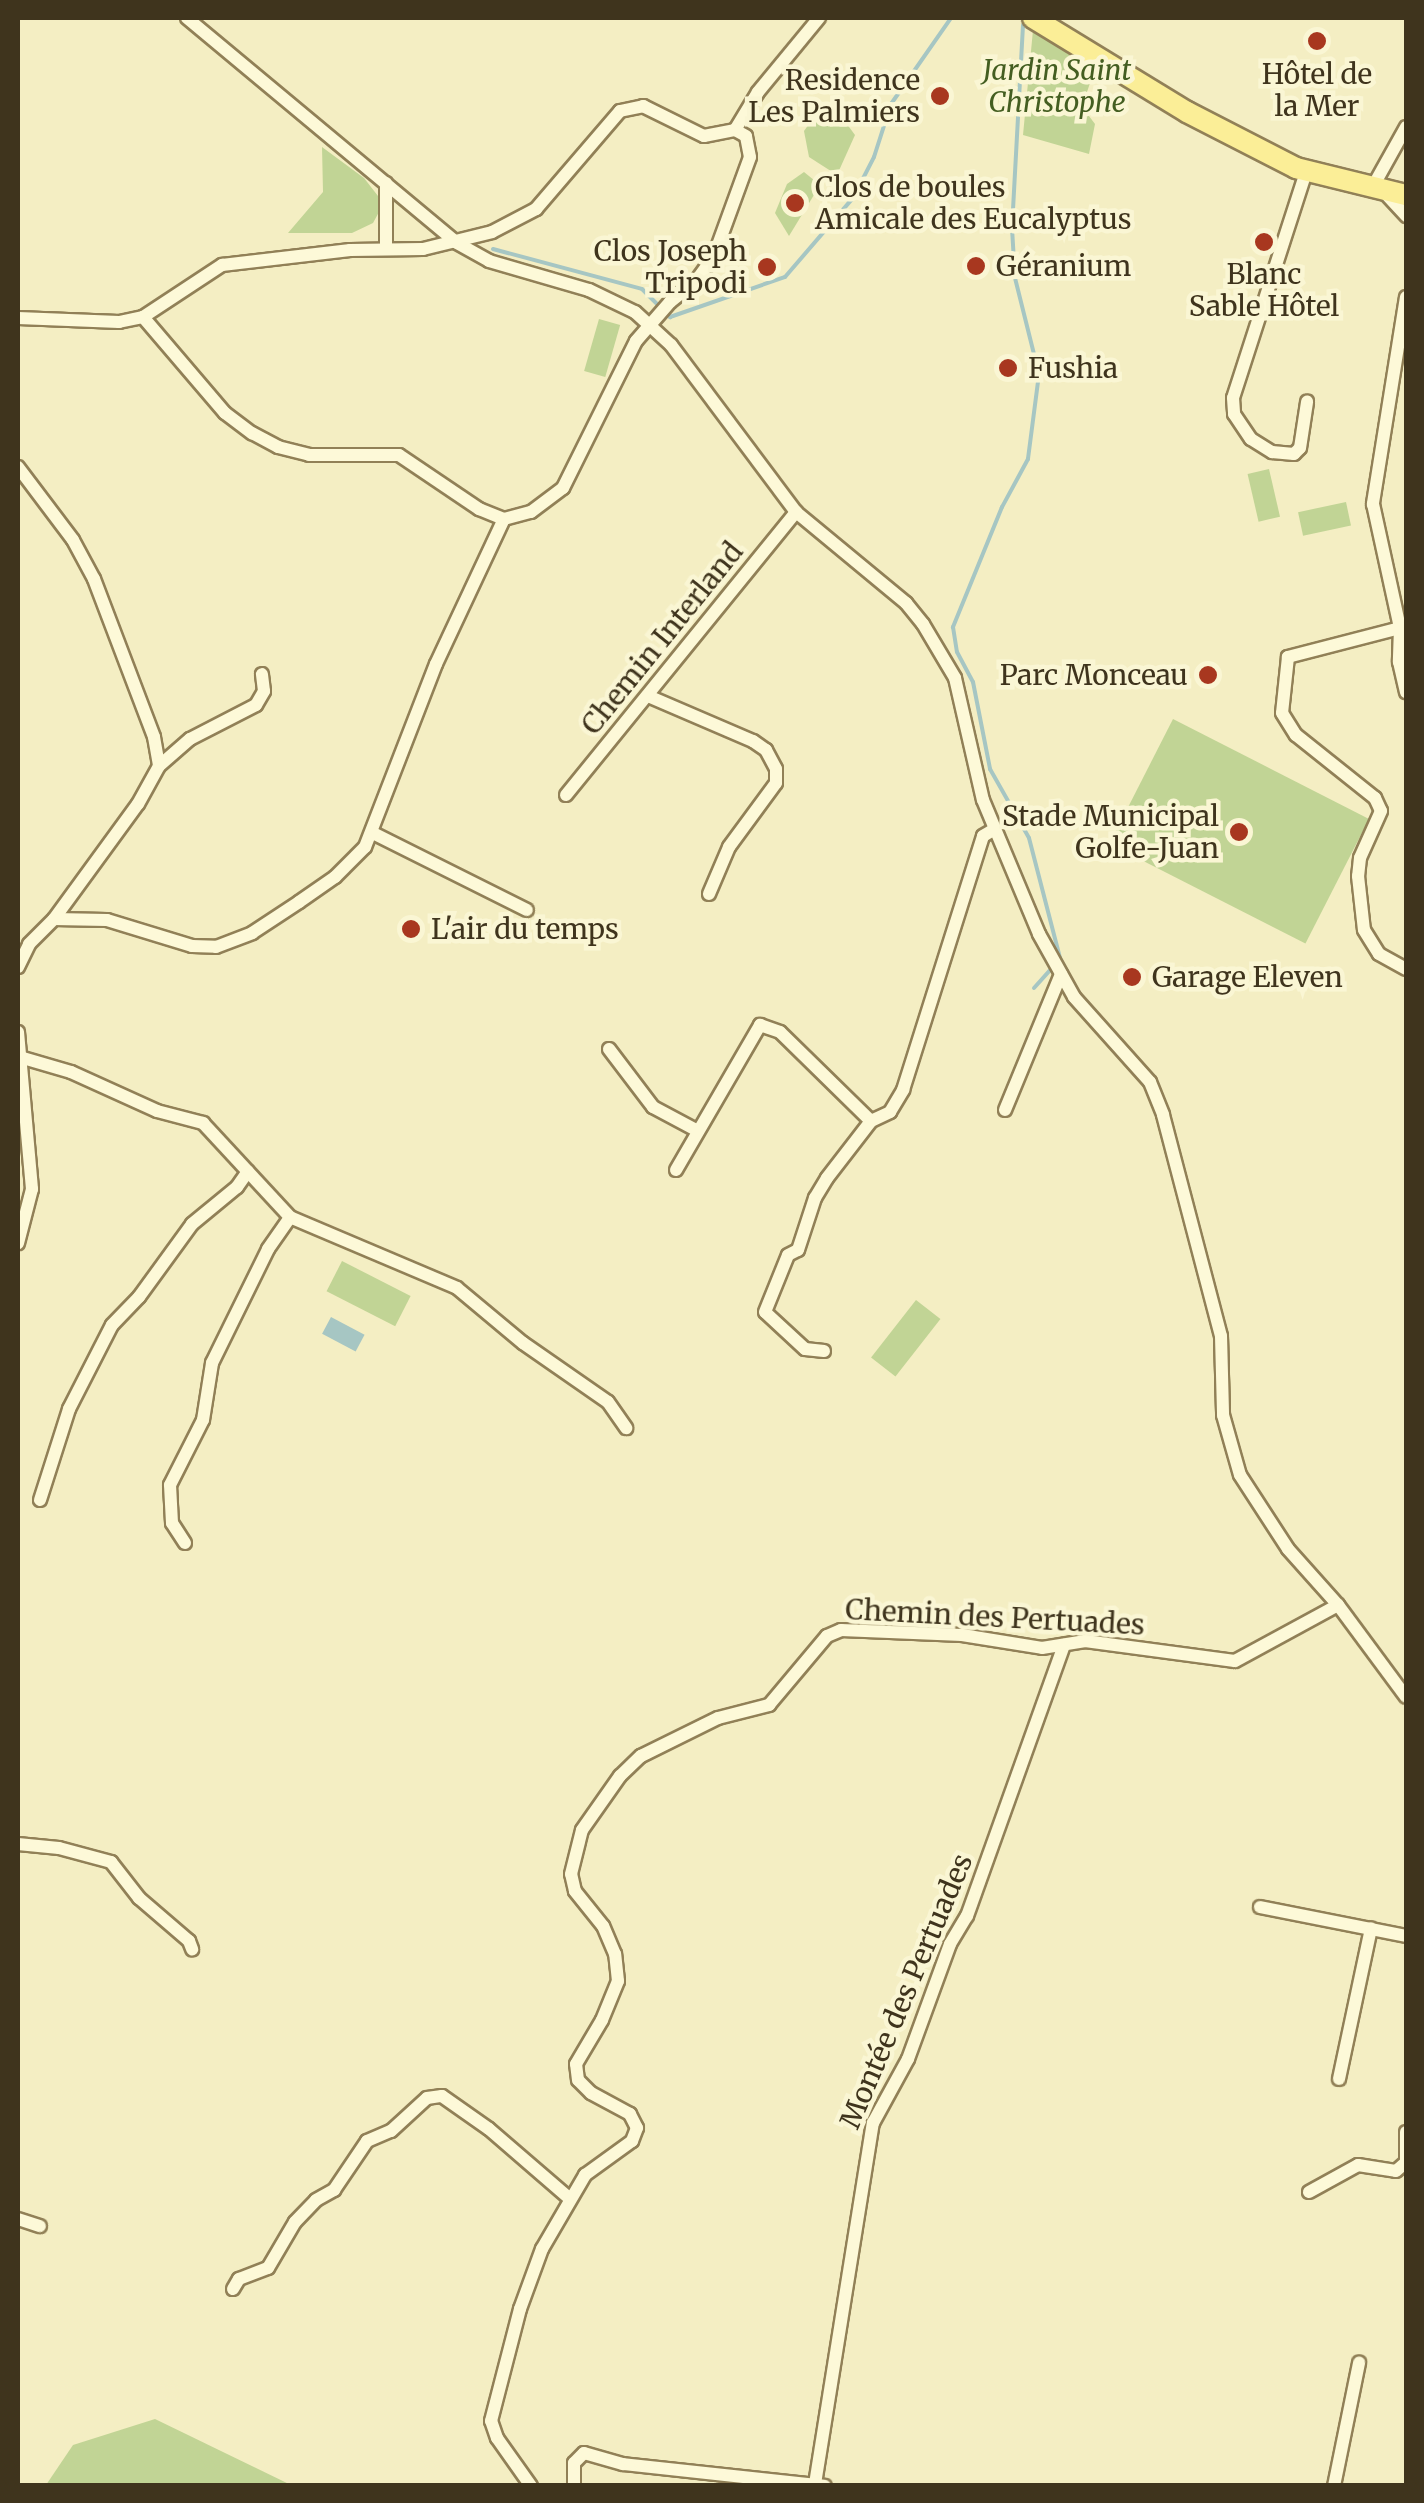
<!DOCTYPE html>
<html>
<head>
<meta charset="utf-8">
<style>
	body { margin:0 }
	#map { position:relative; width:1424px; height:2503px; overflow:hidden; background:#f4eec3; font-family:Merriweather,serif }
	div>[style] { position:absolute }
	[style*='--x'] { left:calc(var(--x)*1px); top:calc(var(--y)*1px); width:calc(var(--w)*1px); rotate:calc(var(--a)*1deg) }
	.green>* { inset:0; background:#c1d495; transform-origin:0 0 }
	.water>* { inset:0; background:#a6c6c3; transform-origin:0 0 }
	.stream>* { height:4px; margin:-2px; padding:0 2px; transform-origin:2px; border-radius:2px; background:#a6c6c3 }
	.roads { filter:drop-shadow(2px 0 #918057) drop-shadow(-2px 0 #918057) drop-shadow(0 2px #918057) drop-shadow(0 -2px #918057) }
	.minor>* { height:12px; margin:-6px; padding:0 6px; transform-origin:6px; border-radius:6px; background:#fdf9d8 }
	.primary>* { height:20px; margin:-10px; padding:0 10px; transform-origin:10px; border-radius:10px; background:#fbee97 }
	.dots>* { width:28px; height:28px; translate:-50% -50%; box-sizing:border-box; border:5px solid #faf6d4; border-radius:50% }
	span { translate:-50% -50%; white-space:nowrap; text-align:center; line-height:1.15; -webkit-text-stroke:9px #faf6d4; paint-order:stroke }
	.park-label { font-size:28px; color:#445e21; font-style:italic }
	.poi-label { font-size:28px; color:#3f341d }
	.right { translate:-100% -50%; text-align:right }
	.left { translate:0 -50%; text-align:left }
	.street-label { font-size:28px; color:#3f341d }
	.frame { position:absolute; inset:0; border:20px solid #3f341d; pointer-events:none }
</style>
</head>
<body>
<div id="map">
	<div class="green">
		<div style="clip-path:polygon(1033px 30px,1094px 71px,1087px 92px,1086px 112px,1095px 124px,1089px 154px,1023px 135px)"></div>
		<div style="clip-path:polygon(824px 103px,835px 108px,855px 135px,837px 175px,809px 157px,804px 131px)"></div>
		<div style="clip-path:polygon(322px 147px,364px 178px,378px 196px,379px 212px,373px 223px,352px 233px,288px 233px,323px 192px)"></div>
		<div style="clip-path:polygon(804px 172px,820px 185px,789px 236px,775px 213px,787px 184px)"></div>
		<div style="left:599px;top:319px;width:22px;height:54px;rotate:16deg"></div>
		<div style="left:1269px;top:469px;width:49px;height:22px;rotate:77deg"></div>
		<div style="left:1346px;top:502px;width:24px;height:49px;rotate:78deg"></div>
		<div style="left:1173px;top:719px;width:220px;height:140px;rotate:27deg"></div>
		<div style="left:342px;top:1261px;width:77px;height:34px;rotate:27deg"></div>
		<div style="left:916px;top:1300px;width:31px;height:73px;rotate:38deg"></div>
		<div style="clip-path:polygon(155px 2419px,291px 2485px,46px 2485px,73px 2445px)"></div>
	</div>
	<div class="water">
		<div style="left:331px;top:1317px;width:38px;height:19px;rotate:28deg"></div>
	</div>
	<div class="stream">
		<div style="--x:1023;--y:25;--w:203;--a:93.1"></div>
		<div style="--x:1012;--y:228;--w:50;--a:86.6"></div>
		<div style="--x:1015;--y:278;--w:99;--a:76"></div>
		<div style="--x:1039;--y:374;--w:86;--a:97.4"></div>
		<div style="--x:1028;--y:459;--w:55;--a:118.4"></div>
		<div style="--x:1002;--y:507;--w:130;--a:112.2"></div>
		<div style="--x:953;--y:627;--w:25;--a:81"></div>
		<div style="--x:957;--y:652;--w:34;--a:62"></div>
		<div style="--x:973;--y:682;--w:89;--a:78.9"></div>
		<div style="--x:990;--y:769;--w:79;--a:60.5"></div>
		<div style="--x:1029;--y:838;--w:128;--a:75.5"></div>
		<div style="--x:493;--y:249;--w:154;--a:15"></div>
		<div style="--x:642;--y:289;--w:40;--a:45"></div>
		<div style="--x:670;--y:317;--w:122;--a:-19.2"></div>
		<div style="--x:785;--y:277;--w:104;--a:-49.3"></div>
		<div style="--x:853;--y:198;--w:46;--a:-62.9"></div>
		<div style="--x:874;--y:157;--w:56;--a:-72.2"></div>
		<div style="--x:891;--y:104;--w:105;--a:-55.1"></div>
		<div style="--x:1034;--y:988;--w:24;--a:-48"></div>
	</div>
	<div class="roads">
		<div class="minor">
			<div style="--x:187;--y:18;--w:351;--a:39.8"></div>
			<div style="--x:457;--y:243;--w:37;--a:29"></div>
			<div style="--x:489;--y:261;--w:104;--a:16.2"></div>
			<div style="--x:589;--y:290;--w:51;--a:25.6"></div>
			<div style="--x:635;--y:312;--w:49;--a:42.5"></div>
			<div style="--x:671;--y:345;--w:209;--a:53.2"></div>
			<div style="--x:796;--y:512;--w:143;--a:39.6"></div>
			<div style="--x:906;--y:603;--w:27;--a:51"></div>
			<div style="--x:923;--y:624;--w:63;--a:59.3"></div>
			<div style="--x:955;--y:678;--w:125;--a:77.1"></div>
			<div style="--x:983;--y:800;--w:145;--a:67.3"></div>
			<div style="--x:1039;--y:934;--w:72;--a:60.9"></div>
			<div style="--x:1074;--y:997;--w:114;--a:48.2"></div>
			<div style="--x:1150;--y:1082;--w:35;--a:68"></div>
			<div style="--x:1163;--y:1115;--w:228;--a:75.3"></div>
			<div style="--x:1221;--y:1336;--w:79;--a:88.5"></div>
			<div style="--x:1223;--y:1415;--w:62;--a:74.2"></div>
			<div style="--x:1240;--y:1475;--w:88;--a:57"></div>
			<div style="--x:1288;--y:1549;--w:75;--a:48.2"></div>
			<div style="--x:1338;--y:1605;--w:114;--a:53.5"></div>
			<div style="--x:1306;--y:172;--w:237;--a:107.9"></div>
			<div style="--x:1233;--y:398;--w:16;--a:86"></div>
			<div style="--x:1234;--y:414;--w:30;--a:56"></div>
			<div style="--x:1251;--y:439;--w:25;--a:32"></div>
			<div style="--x:1272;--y:452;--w:22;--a:5"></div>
			<div style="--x:1294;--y:454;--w:8;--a:-45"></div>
			<div style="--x:1300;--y:448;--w:47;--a:-81.3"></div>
			<div style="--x:1371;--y:190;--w:72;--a:-60.9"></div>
			<div style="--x:1384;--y:192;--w:33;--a:47"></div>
			<div style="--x:386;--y:248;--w:65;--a:-90"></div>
			<div style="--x:1406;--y:297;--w:210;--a:99.1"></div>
			<div style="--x:1373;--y:504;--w:127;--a:77.7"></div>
			<div style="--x:1400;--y:628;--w:34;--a:92"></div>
			<div style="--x:1399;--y:662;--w:31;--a:77"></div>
			<div style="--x:143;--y:317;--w:126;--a:49.5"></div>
			<div style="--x:225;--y:413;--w:34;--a:37"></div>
			<div style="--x:252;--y:433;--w:30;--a:28"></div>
			<div style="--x:278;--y:447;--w:32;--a:14"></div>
			<div style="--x:309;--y:455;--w:90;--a:0"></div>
			<div style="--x:399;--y:455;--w:97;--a:34"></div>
			<div style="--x:479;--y:509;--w:27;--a:22"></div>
			<div style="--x:18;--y:318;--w:101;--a:2.3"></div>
			<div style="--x:119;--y:322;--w:25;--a:-12"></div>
			<div style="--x:143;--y:317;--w:95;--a:-33.4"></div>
			<div style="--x:222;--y:265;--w:129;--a:-6.7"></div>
			<div style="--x:350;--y:250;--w:73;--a:-0.8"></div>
			<div style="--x:423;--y:249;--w:71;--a:-13.8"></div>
			<div style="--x:492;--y:232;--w:50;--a:-27.6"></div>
			<div style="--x:536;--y:209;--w:129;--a:-49.4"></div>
			<div style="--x:620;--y:111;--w:24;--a:-12"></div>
			<div style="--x:643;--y:106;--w:68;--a:26.2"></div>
			<div style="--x:704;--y:136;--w:32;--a:-11"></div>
			<div style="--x:735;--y:130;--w:44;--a:-58.8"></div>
			<div style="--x:758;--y:92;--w:96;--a:-50.5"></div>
			<div style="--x:18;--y:467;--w:91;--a:53"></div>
			<div style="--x:73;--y:540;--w:44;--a:61.7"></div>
			<div style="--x:94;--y:579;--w:169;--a:69.2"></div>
			<div style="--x:154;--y:737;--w:29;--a:80"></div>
			<div style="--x:1400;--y:628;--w:116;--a:165.5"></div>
			<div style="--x:1288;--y:657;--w:56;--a:96.1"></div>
			<div style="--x:1282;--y:713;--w:26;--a:58"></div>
			<div style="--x:1296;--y:735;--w:101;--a:38.6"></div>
			<div style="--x:1375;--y:798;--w:14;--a:65"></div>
			<div style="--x:1381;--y:811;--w:51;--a:114.1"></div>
			<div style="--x:1360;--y:858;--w:18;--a:96"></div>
			<div style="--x:1358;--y:876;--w:54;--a:83.7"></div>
			<div style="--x:1364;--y:930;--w:28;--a:58"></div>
			<div style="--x:1379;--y:954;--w:31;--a:29"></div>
			<div style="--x:648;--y:696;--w:114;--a:23.2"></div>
			<div style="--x:753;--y:741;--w:16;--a:35"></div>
			<div style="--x:766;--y:750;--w:21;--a:62"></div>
			<div style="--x:776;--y:769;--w:14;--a:90"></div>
			<div style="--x:776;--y:783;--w:79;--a:126.3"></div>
			<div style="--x:729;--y:847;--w:51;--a:113.1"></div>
			<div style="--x:566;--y:795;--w:365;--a:-50.9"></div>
			<div style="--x:373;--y:833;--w:172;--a:26.6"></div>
			<div style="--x:54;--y:919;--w:53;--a:1.1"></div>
			<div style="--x:107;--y:920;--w:89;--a:17"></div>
			<div style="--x:192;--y:946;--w:24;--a:2"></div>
			<div style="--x:216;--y:947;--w:39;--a:-21"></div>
			<div style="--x:252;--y:933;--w:56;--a:-33.4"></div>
			<div style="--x:299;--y:902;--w:44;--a:-34.8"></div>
			<div style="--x:335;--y:877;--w:42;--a:-45"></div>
			<div style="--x:365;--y:847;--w:196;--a:-68.8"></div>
			<div style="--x:436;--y:664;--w:160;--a:-64.9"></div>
			<div style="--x:504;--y:519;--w:28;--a:-15"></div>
			<div style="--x:531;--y:512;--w:40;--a:-37"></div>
			<div style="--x:563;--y:488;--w:164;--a:-63.6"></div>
			<div style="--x:636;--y:341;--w:52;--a:-48.9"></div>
			<div style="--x:670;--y:302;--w:33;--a:-39"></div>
			<div style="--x:696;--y:281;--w:31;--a:-54"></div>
			<div style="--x:714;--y:256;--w:105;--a:-70"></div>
			<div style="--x:750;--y:157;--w:21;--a:-101"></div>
			<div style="--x:746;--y:136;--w:13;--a:-151"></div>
			<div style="--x:18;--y:967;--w:25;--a:-64"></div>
			<div style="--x:29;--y:944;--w:35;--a:-45"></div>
			<div style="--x:54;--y:919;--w:142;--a:-53.9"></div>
			<div style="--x:138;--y:804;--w:43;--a:-61.1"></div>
			<div style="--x:159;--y:766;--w:41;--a:-41.1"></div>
			<div style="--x:190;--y:739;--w:74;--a:-27.3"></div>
			<div style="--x:256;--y:705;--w:16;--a:-60"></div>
			<div style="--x:264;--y:691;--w:17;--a:-97"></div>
			<div style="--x:18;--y:1032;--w:158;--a:84.9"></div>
			<div style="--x:32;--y:1189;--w:56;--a:104.5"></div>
			<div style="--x:609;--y:1049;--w:73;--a:52.8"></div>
			<div style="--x:653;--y:1107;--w:51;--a:28.1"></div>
			<div style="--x:23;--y:1058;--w:50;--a:16.3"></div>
			<div style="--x:71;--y:1072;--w:94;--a:24.4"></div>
			<div style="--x:157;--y:1111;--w:48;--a:14.6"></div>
			<div style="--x:203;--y:1123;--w:128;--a:47.2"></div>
			<div style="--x:290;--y:1217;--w:181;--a:23"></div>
			<div style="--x:457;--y:1288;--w:86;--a:39.8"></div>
			<div style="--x:523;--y:1343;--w:103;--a:34.8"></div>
			<div style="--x:608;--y:1402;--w:32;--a:55"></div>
			<div style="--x:1005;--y:1110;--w:147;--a:-67.6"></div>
			<div style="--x:676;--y:1170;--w:168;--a:-59.9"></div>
			<div style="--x:760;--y:1025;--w:21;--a:19"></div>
			<div style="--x:780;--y:1032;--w:127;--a:44.4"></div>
			<div style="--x:824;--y:1351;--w:19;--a:-174"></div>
			<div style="--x:805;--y:1349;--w:54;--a:-137.2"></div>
			<div style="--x:765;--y:1312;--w:61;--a:-68"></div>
			<div style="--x:788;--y:1255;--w:11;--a:-27"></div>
			<div style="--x:798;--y:1250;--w:55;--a:-71.9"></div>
			<div style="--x:815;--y:1198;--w:23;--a:-59"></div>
			<div style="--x:827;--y:1178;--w:72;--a:-52.3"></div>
			<div style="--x:871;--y:1121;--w:21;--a:-25"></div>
			<div style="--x:890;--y:1112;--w:26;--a:-59"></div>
			<div style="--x:903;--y:1090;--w:266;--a:-72.5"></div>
			<div style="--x:983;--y:836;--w:12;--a:-31"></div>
			<div style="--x:40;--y:1500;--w:96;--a:-72.3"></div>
			<div style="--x:69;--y:1409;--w:94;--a:-62.9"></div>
			<div style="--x:112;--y:1325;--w:39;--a:-46"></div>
			<div style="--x:139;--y:1297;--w:90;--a:-54"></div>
			<div style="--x:192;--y:1224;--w:58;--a:-39.4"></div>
			<div style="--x:237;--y:1187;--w:19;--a:-55"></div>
			<div style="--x:185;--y:1543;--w:24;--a:-123"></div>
			<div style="--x:172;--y:1523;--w:38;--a:-93"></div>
			<div style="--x:170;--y:1485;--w:73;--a:-63.1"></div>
			<div style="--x:203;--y:1420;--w:58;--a:-81"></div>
			<div style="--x:212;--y:1363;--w:127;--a:-63.8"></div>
			<div style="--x:268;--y:1249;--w:39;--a:-55"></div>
			<div style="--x:18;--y:1844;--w:41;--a:5.6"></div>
			<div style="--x:59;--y:1848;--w:54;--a:15.1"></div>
			<div style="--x:111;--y:1862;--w:46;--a:52.1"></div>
			<div style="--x:139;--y:1898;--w:66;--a:40.7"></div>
			<div style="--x:189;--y:1941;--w:9;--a:69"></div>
			<div style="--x:1260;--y:1907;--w:149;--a:11.2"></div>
			<div style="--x:1339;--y:2079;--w:154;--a:-78"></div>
			<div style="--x:1406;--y:2132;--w:33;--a:90"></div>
			<div style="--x:1309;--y:2192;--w:56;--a:-28.9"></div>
			<div style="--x:1358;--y:2165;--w:38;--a:9"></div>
			<div style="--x:1396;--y:2171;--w:11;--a:-41"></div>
			<div style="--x:18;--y:2219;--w:23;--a:18"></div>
			<div style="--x:233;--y:2289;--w:12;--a:-59"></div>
			<div style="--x:239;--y:2279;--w:31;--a:-21"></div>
			<div style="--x:268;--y:2268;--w:53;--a:-59.6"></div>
			<div style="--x:295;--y:2222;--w:30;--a:-46"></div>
			<div style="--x:316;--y:2200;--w:21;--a:-29"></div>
			<div style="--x:334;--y:2190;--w:59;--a:-56"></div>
			<div style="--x:367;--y:2141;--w:26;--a:-23"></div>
			<div style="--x:391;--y:2131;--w:49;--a:-42.5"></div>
			<div style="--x:427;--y:2098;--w:15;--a:-8"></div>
			<div style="--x:442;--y:2096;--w:57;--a:35.1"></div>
			<div style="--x:489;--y:2129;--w:107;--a:40.8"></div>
			<div style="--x:815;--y:2484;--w:366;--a:-80.9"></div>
			<div style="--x:873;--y:2123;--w:73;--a:-61.3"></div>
			<div style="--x:908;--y:2059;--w:122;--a:-69.9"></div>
			<div style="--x:950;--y:1944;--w:33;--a:-59"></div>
			<div style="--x:967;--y:1916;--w:288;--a:-70.3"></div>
			<div style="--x:531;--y:2486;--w:59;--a:-125.3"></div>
			<div style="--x:497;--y:2438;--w:18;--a:-109"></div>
			<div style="--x:491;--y:2421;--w:116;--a:-75.5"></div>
			<div style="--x:520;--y:2309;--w:64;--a:-69.9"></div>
			<div style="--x:542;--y:2249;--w:86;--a:-59.8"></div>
			<div style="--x:585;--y:2175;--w:58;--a:-35.9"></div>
			<div style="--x:632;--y:2141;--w:14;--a:-69"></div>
			<div style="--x:637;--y:2128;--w:16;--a:-117"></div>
			<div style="--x:630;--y:2114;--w:44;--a:-151.7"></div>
			<div style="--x:591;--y:2093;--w:18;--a:-135"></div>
			<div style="--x:578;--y:2080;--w:16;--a:-97"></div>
			<div style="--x:576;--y:2064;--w:51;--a:-59.4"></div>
			<div style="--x:602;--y:2020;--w:42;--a:-67.7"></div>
			<div style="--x:618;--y:1981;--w:27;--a:-96"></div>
			<div style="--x:615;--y:1954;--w:30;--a:-113"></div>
			<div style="--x:603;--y:1926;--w:45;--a:-128.7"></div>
			<div style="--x:575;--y:1891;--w:17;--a:-103"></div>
			<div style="--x:571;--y:1874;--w:45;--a:-76"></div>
			<div style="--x:582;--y:1830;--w:66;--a:-54.9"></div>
			<div style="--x:620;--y:1776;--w:29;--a:-44"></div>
			<div style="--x:641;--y:1756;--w:86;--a:-26.3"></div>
			<div style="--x:718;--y:1718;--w:53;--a:-14.3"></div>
			<div style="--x:769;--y:1705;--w:90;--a:-50"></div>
			<div style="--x:827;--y:1636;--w:15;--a:-23"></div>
			<div style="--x:841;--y:1630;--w:121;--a:2.4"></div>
			<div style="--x:962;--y:1635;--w:81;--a:9.2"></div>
			<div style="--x:1042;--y:1648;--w:44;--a:-9.2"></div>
			<div style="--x:1085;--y:1641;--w:151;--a:7.6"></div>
			<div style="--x:1235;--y:1661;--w:117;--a:-28.5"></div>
			<div style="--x:574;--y:2486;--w:23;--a:-90"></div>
			<div style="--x:574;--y:2463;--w:14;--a:-45"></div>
			<div style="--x:584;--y:2453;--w:41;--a:15.8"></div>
			<div style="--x:623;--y:2464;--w:203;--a:6.2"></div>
			<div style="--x:1334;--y:2486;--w:126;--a:-78.5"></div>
		</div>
		<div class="primary">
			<div style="--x:1033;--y:18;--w:180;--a:31.4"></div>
			<div style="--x:1187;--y:112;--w:123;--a:27.2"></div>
			<div style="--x:1296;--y:168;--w:113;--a:13.8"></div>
		</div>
	</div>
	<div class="dots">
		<div style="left:1317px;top:41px;background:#a8371f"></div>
		<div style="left:940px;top:96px;background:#a8371f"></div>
		<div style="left:795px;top:203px;background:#a8371f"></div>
		<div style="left:1264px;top:242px;background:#a8371f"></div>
		<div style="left:976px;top:266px;background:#a8371f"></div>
		<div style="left:767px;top:267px;background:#a8371f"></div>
		<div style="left:1008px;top:368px;background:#a8371f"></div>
		<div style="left:1208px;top:675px;background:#a8371f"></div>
		<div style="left:1239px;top:832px;background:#a8371f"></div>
		<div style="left:411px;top:929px;background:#a8371f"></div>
		<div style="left:1132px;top:977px;background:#a8371f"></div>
	</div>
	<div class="park-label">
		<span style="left:1057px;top:86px">Jardin Saint<br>Christophe</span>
	</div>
	<div class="poi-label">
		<span style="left:1317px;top:90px">Hôtel de<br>la Mer</span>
		<span class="right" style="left:920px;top:96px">Residence<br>Les Palmiers</span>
		<span class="left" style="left:815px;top:203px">Clos de boules<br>Amicale des Eucalyptus</span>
		<span class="right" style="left:747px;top:267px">Clos Joseph<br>Tripodi</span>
		<span class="left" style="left:996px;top:266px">Géranium</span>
		<span style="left:1264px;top:290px">Blanc<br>Sable Hôtel</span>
		<span class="left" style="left:1028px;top:368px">Fushia</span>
		<span class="right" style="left:1188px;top:675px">Parc Monceau</span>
		<span class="right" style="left:1219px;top:832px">Stade Municipal<br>Golfe-Juan</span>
		<span class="left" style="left:431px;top:929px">L'air du temps</span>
		<span class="left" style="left:1152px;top:977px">Garage Eleven</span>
	</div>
	<div class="street-label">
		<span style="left:662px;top:638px;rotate:-51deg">Chemin Interland</span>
		<span style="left:995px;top:1617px;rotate:3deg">Chemin des Pertuades</span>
		<span style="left:906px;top:1991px;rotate:-67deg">Montée des Pertuades</span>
	</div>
	<div class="frame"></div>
</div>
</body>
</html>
